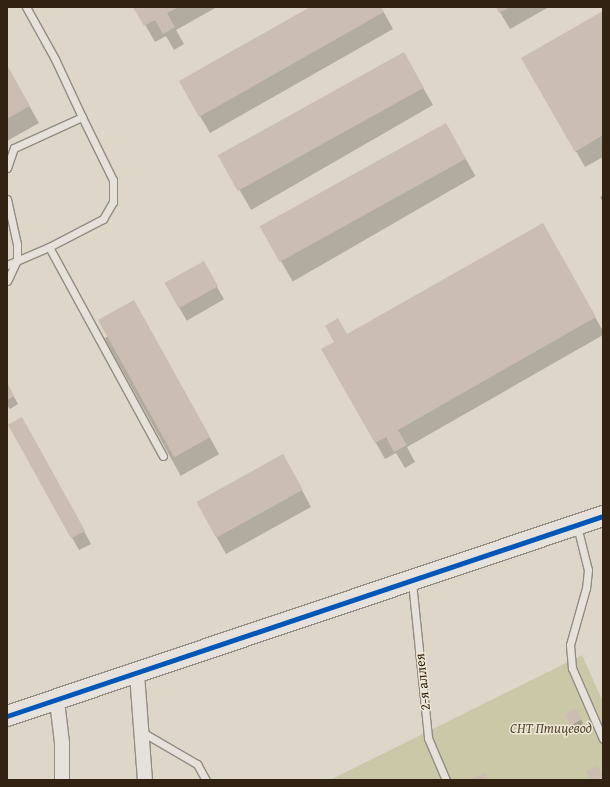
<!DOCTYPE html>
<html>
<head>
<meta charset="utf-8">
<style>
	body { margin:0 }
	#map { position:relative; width:610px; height:787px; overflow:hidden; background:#ded6c8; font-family:"Gentium Book Plus",serif }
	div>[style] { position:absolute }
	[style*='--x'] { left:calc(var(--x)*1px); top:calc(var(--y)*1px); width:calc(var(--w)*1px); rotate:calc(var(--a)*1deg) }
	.green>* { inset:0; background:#cbc8a8 }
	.shadow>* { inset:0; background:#0003; transform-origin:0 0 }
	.building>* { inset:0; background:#cbbdb1; transform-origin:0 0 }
	.roads { filter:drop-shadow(1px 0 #928c82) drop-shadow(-1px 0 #928c82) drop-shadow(0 1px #928c82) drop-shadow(0 -1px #928c82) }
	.lane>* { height:7px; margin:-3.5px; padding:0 3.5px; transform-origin:3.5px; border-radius:3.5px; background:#e6e2db }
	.street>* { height:14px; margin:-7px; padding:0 7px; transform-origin:7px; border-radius:7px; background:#e6e2db }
	.secondary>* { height:20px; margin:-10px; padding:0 10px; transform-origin:10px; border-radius:10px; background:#e6e2db }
	.cycleway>* { height:5px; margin:-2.5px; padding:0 2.5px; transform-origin:2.5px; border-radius:2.5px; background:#0057b8 }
	span { translate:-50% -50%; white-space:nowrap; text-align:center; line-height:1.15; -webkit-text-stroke:3px #efe7d6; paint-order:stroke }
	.street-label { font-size:14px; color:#322211 }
	.park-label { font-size:14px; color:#544930; font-style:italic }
	.frame { position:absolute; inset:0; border:8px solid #322211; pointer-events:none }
</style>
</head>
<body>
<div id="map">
	<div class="green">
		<div style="clip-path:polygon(582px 655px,603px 702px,603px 780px,330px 780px)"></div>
	</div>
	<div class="shadow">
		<div style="clip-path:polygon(135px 7px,217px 7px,176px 30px,184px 44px,174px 50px,166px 36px,155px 42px)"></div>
		<div style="clip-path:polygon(312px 7px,381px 7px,393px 29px,210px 133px,180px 82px)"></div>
		<div style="clip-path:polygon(497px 7px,549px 7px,510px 29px)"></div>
		<div style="clip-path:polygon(603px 13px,603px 157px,585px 167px,523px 58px)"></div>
		<div style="left:403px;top:53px;width:60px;height:210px;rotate:60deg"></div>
		<div style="clip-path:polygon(7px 67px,39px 123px,7px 141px)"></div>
		<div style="left:446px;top:125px;width:59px;height:211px;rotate:60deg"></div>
		<div style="clip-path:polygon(603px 195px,603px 203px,600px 197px)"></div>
		<div style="clip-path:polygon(542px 224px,603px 331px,603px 335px,407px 447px,415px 462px,405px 468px,396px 453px,385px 459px,323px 349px)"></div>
		<div style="left:203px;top:263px;width:42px;height:43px;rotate:60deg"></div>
		<div style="left:143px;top:317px;width:157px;height:44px;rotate:61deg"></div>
		<div style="clip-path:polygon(7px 384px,18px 404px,10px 409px,7px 405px)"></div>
		<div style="clip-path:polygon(9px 425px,29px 431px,91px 544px,79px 550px)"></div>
		<div style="clip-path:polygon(292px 471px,311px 507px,226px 554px,197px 502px)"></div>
		<div style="clip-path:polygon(566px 713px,578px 713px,583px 724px,573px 729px)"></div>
	</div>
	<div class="building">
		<div style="clip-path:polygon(133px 7px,179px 7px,167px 13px,175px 27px,163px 34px,155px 20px,144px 26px)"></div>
		<div style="clip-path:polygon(310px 7px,381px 7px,384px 12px,199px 117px,179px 81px)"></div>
		<div style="clip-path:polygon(496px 7px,510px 7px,499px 13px)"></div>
		<div style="clip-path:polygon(603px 11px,603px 135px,575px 152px,521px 58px)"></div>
		<div style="left:404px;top:52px;width:41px;height:213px;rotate:61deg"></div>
		<div style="clip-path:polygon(7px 65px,30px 106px,7px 119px)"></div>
		<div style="left:446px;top:123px;width:41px;height:213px;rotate:61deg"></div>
		<div style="clip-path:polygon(543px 223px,596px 317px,398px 430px,407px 445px,394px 452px,386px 437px,375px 443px,321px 349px,334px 342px,325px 326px,338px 318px,347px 334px)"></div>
		<div style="left:204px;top:261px;width:29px;height:45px;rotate:61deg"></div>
		<div style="left:134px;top:300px;width:157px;height:41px;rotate:61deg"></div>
		<div style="clip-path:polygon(7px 382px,14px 396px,7px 400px)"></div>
		<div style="left:22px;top:417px;width:130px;height:16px;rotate:61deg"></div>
		<div style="left:283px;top:454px;width:41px;height:99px;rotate:61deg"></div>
		<div style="left:576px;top:708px;width:13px;height:13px;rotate:63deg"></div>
		<div style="clip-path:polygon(598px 766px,603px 779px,590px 780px,586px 771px)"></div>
		<div style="clip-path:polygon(485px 773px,488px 780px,468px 780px)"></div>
	</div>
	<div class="roads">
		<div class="lane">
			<div style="--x:7;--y:168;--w:21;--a:-71"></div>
			<div style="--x:14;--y:148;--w:75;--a:-24.5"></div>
			<div style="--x:82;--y:117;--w:64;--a:-115"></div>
			<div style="--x:55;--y:59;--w:60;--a:-119.1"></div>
			<div style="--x:7;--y:199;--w:46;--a:77.5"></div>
			<div style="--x:17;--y:244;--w:16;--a:90"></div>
			<div style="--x:17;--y:260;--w:23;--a:115"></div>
			<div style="--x:49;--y:247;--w:238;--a:61.4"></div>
			<div style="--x:7;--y:265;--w:46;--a:-23.2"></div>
			<div style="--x:49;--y:247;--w:61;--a:-27.4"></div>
			<div style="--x:103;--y:219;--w:20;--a:-60"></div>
			<div style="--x:113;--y:202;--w:22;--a:-90"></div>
			<div style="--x:113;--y:180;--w:70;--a:-116.2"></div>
			<div style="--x:577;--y:526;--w:45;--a:76"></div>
			<div style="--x:588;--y:570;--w:18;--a:96"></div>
			<div style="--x:586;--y:588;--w:59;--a:105.7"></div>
			<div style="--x:570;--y:645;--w:23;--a:85"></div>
			<div style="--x:572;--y:668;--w:77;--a:66.4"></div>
			<div style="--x:412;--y:582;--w:157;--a:84.1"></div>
			<div style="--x:428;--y:738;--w:46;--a:66.8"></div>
			<div style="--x:142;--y:732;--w:64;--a:30.2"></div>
			<div style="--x:197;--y:764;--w:18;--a:61"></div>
		</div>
		<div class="street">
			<div style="--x:137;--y:674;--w:106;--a:85.7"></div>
			<div style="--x:57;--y:701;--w:42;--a:83.2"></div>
			<div style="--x:62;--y:743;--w:37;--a:90"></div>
		</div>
		<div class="secondary">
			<div style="--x:7;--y:716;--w:629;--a:-18.55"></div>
		</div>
	</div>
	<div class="cycleway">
		<div style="--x:7;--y:716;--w:629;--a:-18.55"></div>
	</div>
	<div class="street-label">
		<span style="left:422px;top:682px;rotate:-96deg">2-я аллея</span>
	</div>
	<div class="park-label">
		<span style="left:551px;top:728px">СНТ Птицевод</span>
	</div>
	<div class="frame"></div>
</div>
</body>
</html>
